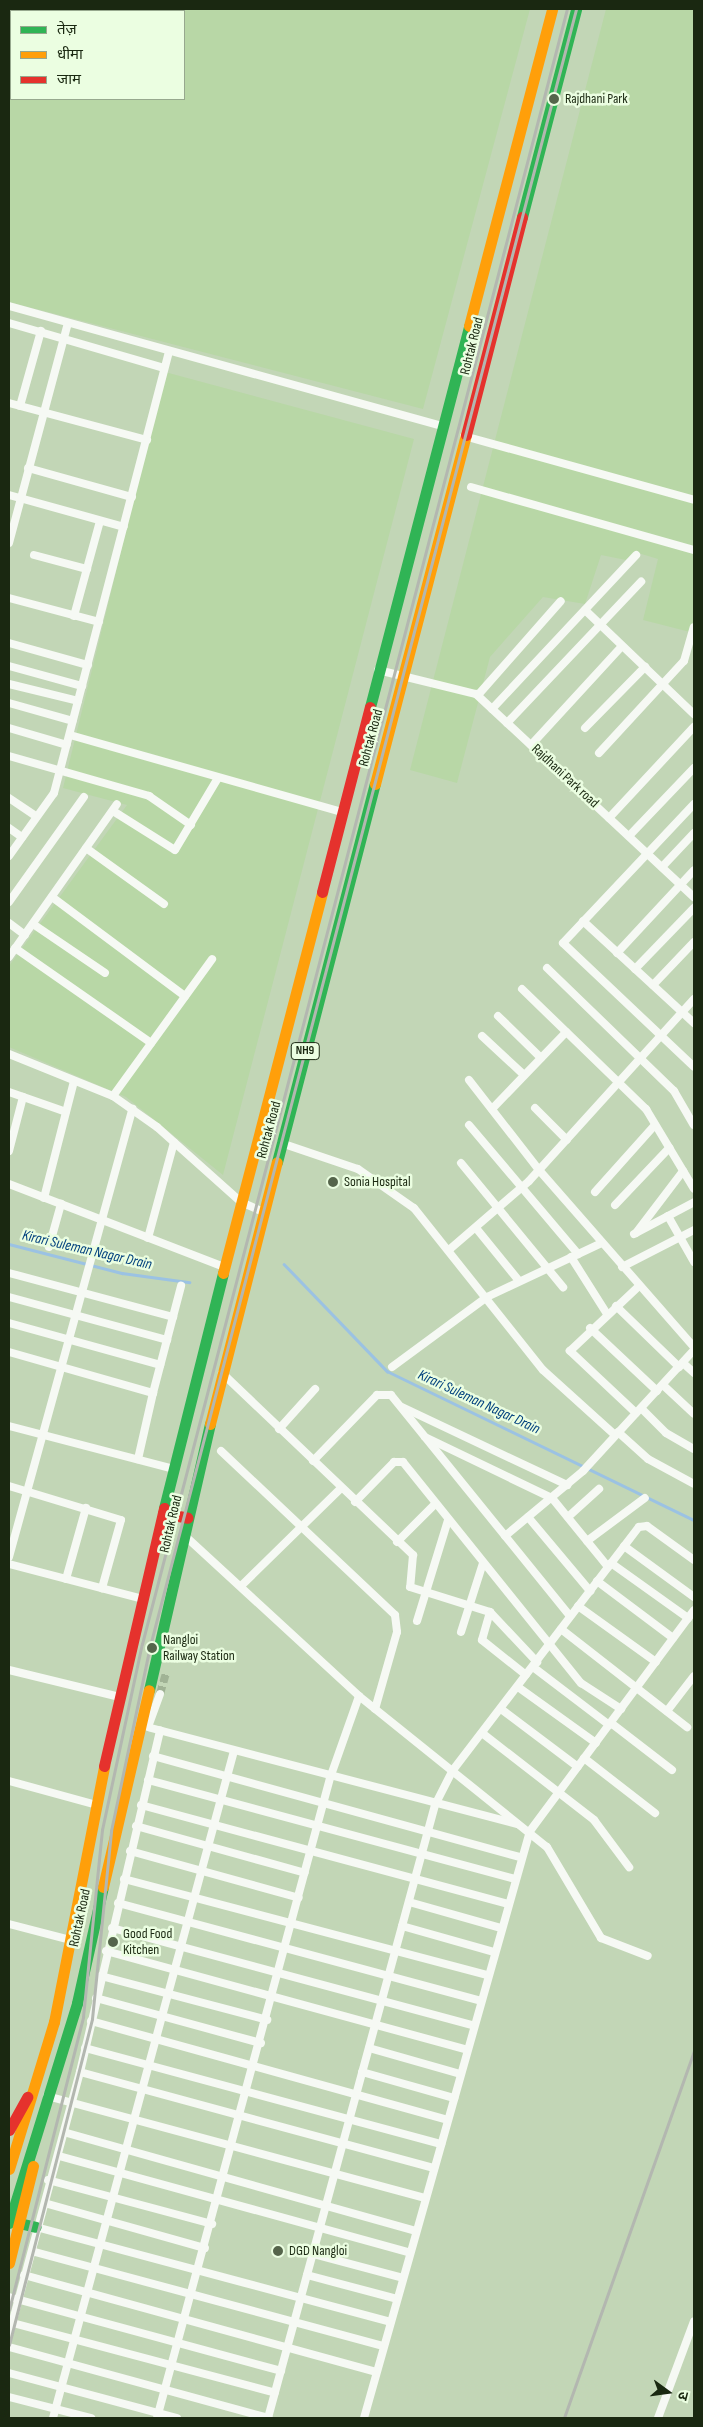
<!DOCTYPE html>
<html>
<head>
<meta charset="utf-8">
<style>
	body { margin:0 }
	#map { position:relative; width:703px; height:2427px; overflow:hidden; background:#c2d6b6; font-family:"Sofia Sans Condensed","Noto Sans Devanagari",sans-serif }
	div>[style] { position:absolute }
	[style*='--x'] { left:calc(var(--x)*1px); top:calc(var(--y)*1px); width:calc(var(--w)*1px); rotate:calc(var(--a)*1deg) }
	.built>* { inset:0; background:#b8d7a6 }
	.stream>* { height:2.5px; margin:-1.25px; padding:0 1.25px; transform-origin:1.25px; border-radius:1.25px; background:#9bc2e3 }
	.street-tunnel>* { height:8px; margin-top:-4px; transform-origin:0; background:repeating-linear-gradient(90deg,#a0b395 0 8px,transparent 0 12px) }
	.street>* { height:8px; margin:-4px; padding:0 4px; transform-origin:4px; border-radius:4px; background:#f6f9f4 }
	.fast>* { height:11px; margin:-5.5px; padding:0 5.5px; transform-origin:5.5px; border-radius:5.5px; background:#30b455 }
	.slow>* { height:11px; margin:-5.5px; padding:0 5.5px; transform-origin:5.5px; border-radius:5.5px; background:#ff9f0a }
	.jam>* { height:11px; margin:-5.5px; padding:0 5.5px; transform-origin:5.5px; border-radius:5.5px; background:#e5322d }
	.rail>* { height:2.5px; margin:-1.25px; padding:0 1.25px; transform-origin:1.25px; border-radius:1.25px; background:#b3b7b0 }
	.dots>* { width:14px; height:14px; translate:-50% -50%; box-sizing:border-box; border:2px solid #ebfee1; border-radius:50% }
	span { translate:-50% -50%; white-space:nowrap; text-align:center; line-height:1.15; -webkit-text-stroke:5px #ebfee1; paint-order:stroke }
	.shield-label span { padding:1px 4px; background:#ebfee1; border:1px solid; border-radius:4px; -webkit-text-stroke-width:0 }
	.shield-label { font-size:12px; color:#1a2811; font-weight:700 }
	.poi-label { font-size:14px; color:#1a2811 }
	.left { translate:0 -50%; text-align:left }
	.street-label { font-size:14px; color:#1a2811 }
	.water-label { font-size:15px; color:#02417e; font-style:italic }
	.frame { position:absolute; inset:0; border:10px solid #1a2811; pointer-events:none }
	.legend { position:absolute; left:10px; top:10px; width:175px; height:90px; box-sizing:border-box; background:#ebfee1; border:1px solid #97a88e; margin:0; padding:6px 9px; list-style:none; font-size:15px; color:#1a2811 }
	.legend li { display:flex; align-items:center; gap:10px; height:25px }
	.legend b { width:25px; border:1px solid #97a88e }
	.north { position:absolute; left:643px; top:2367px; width:50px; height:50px; -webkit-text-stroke:4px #ebfee1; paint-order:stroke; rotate:104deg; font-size:14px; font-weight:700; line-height:20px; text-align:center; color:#1a2811 }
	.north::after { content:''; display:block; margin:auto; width:18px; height:22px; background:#1a2811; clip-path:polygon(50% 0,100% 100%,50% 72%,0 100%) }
</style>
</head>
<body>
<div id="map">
	<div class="built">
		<div style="clip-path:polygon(evenodd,9px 9px,530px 9px,423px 409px,9px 302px,9px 9px,11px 11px,184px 11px,184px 99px,11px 99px,11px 11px)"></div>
		<div style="clip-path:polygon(606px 9px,694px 9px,694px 633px,643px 620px,658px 559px,635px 552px,626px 560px,601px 555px,585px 604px,543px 597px,490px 657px,457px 783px,410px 770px)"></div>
		<div style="clip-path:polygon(165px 372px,414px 439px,223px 1175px,126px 1097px,9px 1047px,9px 966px,127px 805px,63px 788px)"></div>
	</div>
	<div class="stream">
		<div style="--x:9;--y:1244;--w:117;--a:14.4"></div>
		<div style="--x:122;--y:1273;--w:68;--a:7.7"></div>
		<div style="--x:284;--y:1264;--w:149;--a:46.1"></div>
		<div style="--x:387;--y:1371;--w:341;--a:25.9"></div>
	</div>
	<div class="street-tunnel">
		<div style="--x:160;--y:1694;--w:22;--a:-74"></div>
	</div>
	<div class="street">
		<div style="--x:9;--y:306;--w:448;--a:15.5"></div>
		<div style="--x:9;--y:323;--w:161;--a:16.2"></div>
		<div style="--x:9;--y:403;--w:143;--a:15"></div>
		<div style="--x:20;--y:406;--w:78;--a:-74.4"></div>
		<div style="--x:464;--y:436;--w:239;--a:15.5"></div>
		<div style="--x:28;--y:468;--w:108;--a:15.6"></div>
		<div style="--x:471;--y:487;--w:232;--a:15.8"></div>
		<div style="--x:9;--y:495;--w:119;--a:15.5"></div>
		<div style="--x:9;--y:543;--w:228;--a:-75"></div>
		<div style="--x:34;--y:555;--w:55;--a:14.8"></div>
		<div style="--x:9;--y:598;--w:93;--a:14.9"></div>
		<div style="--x:585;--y:610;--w:151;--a:43.7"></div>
		<div style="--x:74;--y:616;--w:98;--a:-74.7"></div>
		<div style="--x:9;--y:643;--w:82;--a:15.6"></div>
		<div style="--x:9;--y:666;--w:76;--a:15.3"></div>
		<div style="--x:378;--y:670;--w:101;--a:13.8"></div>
		<div style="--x:476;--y:694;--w:298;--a:43"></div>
		<div style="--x:9;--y:684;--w:71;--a:13.8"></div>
		<div style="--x:478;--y:695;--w:125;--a:-48.6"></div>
		<div style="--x:9;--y:703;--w:66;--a:15.7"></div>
		<div style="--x:492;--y:709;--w:211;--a:-46.9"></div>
		<div style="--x:507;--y:723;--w:195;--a:-46.5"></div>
		<div style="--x:9;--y:728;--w:60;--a:16.3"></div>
		<div style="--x:585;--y:728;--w:86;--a:-45.5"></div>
		<div style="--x:70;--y:735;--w:283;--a:15.8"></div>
		<div style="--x:531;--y:745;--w:134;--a:-47.4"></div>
		<div style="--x:599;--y:753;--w:125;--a:-47.3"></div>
		<div style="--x:684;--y:661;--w:35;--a:-74"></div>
		<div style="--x:9;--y:756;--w:146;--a:15.9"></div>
		<div style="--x:149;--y:796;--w:51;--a:34.6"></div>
		<div style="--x:9;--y:798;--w:32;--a:34"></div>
		<div style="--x:694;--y:804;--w:191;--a:133.3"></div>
		<div style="--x:563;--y:943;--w:180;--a:43.4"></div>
		<div style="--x:113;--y:811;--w:73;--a:32.2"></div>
		<div style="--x:175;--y:850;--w:84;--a:-59.2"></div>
		<div style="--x:609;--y:818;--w:125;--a:-47"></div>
		<div style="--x:9;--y:828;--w:16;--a:35"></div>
		<div style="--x:629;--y:836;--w:94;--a:-46.3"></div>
		<div style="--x:86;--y:848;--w:96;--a:35.7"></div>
		<div style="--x:9;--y:856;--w:77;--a:-54.5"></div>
		<div style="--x:54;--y:793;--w:455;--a:-75.4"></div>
		<div style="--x:662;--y:867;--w:47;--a:-46.7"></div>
		<div style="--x:52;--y:897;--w:166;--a:36.7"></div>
		<div style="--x:9;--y:902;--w:129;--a:-54.5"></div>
		<div style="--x:583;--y:921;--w:151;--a:42.6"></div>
		<div style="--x:9;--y:923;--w:20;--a:37"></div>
		<div style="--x:33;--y:924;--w:87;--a:34.2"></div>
		<div style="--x:15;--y:948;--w:166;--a:34.9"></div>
		<div style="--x:617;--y:953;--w:113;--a:-47.1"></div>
		<div style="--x:9;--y:957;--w:187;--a:-54.8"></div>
		<div style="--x:547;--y:968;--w:177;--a:44.1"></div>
		<div style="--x:674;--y:1091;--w:39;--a:60"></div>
		<div style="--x:635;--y:969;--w:85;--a:-46"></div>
		<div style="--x:653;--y:985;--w:59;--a:-46.4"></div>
		<div style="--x:522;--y:989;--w:173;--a:44.1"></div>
		<div style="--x:646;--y:1109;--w:93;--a:59"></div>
		<div style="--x:498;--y:1016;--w:60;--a:44.3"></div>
		<div style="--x:482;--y:1036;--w:57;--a:42.9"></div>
		<div style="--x:9;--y:1054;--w:112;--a:22"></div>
		<div style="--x:113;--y:1096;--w:54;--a:35.2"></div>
		<div style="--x:157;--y:1127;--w:113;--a:41.8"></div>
		<div style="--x:241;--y:1202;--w:24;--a:24"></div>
		<div style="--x:469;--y:1080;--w:114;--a:52.1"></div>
		<div style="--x:539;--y:1170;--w:235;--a:48.8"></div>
		<div style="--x:9;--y:1092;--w:60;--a:19.3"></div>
		<div style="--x:113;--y:1096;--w:169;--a:-54.1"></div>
		<div style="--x:535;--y:1108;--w:45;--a:45"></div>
		<div style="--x:492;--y:1109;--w:107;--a:-46.1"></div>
		<div style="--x:469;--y:1125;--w:169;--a:49.8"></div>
		<div style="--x:281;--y:1143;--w:81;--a:18.7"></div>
		<div style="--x:358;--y:1169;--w:68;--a:34.9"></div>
		<div style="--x:414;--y:1208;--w:207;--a:51.5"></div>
		<div style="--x:543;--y:1370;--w:97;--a:42.1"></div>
		<div style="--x:9;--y:1151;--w:56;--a:-75.5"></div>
		<div style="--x:461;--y:1163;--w:161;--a:50.6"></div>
		<div style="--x:9;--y:1184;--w:230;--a:21.1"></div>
		<div style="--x:595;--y:1192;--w:90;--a:-48.2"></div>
		<div style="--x:44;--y:1198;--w:121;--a:-75.6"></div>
		<div style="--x:615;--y:1205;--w:79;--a:-46.5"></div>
		<div style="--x:668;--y:1216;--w:30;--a:-28"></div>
		<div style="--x:476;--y:1228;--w:68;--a:50.9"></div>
		<div style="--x:636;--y:1233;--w:78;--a:-52.8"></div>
		<div style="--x:634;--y:1234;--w:38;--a:-28"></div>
		<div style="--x:668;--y:1216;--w:53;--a:60.5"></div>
		<div style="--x:148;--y:1238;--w:99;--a:-74.8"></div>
		<div style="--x:49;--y:1247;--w:45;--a:-74.4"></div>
		<div style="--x:450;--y:1249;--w:104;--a:-40.7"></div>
		<div style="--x:529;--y:1181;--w:246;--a:-47.8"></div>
		<div style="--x:571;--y:1257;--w:67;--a:57.7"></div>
		<div style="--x:622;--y:1267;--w:81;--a:-27.2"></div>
		<div style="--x:9;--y:1273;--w:170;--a:15"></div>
		<div style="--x:9;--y:1297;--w:164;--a:15.2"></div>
		<div style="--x:616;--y:1306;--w:88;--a:44.1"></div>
		<div style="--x:9;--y:1323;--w:157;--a:15.5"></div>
		<div style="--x:590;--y:1328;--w:92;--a:43.2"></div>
		<div style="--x:9;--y:1352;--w:150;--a:15.9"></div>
		<div style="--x:153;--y:1393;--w:68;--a:102.8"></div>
		<div style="--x:683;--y:1363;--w:15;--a:42"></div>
		<div style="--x:392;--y:1367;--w:118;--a:-36.4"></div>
		<div style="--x:487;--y:1297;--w:127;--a:-25.2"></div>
		<div style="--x:222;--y:1373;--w:264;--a:43.6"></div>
		<div style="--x:413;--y:1555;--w:32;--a:95"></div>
		<div style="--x:410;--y:1587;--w:84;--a:17.4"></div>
		<div style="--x:490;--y:1612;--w:69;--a:46.8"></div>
		<div style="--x:663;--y:1385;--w:42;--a:43.1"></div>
		<div style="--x:153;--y:1393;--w:111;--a:-75.3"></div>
		<div style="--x:402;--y:1407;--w:183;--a:25.3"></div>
		<div style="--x:641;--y:1408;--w:35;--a:45"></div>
		<div style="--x:666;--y:1433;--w:32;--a:30"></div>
		<div style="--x:636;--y:1413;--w:91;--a:-136.8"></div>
		<div style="--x:570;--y:1351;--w:95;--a:-43.3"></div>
		<div style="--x:9;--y:1426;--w:171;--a:14.6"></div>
		<div style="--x:279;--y:1429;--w:54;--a:-48"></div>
		<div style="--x:618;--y:1432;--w:40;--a:42"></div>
		<div style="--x:648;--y:1459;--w:52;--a:28.5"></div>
		<div style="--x:425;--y:1437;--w:141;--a:25.7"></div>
		<div style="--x:552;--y:1498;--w:89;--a:50.9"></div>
		<div style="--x:221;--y:1451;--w:239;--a:43.3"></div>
		<div style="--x:395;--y:1615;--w:17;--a:83"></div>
		<div style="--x:397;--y:1632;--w:80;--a:105.9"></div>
		<div style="--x:313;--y:1461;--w:92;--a:-45.9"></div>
		<div style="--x:377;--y:1395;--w:14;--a:0"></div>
		<div style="--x:391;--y:1395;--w:284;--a:51"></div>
		<div style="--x:9;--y:1486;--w:117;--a:16.9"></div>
		<div style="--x:121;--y:1520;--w:71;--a:105.6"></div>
		<div style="--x:355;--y:1502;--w:56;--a:-45.7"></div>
		<div style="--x:394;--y:1462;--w:9;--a:0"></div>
		<div style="--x:403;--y:1462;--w:284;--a:51.2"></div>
		<div style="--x:581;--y:1683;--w:48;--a:33"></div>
		<div style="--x:528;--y:1517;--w:97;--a:50"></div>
		<div style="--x:568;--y:1517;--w:42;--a:-42.1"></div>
		<div style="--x:184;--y:1535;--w:238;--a:42.6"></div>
		<div style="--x:359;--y:1696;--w:241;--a:38.8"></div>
		<div style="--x:547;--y:1847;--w:106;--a:59.3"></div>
		<div style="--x:601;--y:1938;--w:50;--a:21"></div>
		<div style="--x:505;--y:1536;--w:102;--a:-39.8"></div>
		<div style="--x:583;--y:1471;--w:164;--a:-47.5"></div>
		<div style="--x:587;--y:1541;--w:72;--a:-36.6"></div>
		<div style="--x:397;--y:1542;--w:54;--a:-45"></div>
		<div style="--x:624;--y:1546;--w:87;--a:36.1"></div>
		<div style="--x:9;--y:1557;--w:465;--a:-74.6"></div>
		<div style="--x:611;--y:1563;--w:95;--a:35.5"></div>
		<div style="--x:9;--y:1564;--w:138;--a:14.6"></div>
		<div style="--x:66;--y:1579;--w:74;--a:-74.3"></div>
		<div style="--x:597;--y:1581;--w:95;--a:36.9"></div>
		<div style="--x:241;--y:1586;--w:140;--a:-44.4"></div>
		<div style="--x:578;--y:1606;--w:96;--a:35.7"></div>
		<div style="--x:490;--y:1612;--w:29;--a:106"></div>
		<div style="--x:482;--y:1640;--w:56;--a:38.5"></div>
		<div style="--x:417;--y:1621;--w:106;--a:-72.9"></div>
		<div style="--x:561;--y:1629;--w:160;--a:37.9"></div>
		<div style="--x:461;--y:1632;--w:72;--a:-72.3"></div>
		<div style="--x:533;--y:1667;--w:96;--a:37.3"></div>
		<div style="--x:9;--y:1670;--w:114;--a:13.7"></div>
		<div style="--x:518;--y:1687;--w:96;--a:35.7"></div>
		<div style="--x:501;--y:1709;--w:96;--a:37"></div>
		<div style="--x:667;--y:1711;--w:44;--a:-52.4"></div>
		<div style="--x:611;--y:1723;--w:77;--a:37.6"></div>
		<div style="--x:148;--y:1727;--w:35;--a:-70"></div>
		<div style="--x:151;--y:1728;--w:379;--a:14.7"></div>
		<div style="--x:482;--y:1733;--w:142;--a:37.8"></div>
		<div style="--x:594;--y:1820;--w:59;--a:53.3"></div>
		<div style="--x:153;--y:1756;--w:381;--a:15.4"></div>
		<div style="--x:584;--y:1758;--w:90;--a:37.8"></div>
		<div style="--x:148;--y:1780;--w:379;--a:15.1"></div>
		<div style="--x:9;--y:1781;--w:91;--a:15.3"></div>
		<div style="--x:141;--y:1805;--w:379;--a:15.1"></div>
		<div style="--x:136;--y:1826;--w:175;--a:15.5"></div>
		<div style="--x:130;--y:1851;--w:175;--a:15.5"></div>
		<div style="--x:124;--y:1879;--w:376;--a:14.8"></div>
		<div style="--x:409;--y:1902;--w:96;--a:15.8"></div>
		<div style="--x:118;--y:1903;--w:376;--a:15.1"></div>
		<div style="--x:9;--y:1924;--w:64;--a:14.5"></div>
		<div style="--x:402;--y:1926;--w:96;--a:15.8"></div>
		<div style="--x:112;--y:1928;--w:375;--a:15.1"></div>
		<div style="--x:106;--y:1951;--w:374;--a:15.3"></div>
		<div style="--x:101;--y:1976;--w:172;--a:14.8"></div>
		<div style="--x:96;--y:1998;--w:171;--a:15.3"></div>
		<div style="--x:91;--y:2021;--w:370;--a:15.5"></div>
		<div style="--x:85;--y:2048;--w:369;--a:15.1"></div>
		<div style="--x:369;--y:2048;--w:95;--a:15.9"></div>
		<div style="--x:80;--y:2072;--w:367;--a:15.2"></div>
		<div style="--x:362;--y:2072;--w:96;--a:15.8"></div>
		<div style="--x:47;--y:2096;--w:392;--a:15.1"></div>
		<div style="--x:67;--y:2133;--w:362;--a:15.7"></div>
		<div style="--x:59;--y:2156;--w:364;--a:15.4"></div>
		<div style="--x:48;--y:2180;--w:170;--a:15"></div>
		<div style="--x:48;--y:2204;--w:163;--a:15.7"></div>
		<div style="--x:36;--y:2227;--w:367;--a:15"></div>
		<div style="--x:35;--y:2252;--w:360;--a:15.1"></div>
		<div style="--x:313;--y:2254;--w:93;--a:14.9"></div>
		<div style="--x:24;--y:2275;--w:365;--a:15.4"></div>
		<div style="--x:307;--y:2275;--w:93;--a:14.9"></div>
		<div style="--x:9;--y:2297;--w:282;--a:15.2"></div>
		<div style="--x:9;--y:2322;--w:275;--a:14.9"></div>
		<div style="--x:9;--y:2335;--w:272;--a:-74.9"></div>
		<div style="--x:80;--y:2072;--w:351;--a:-76.8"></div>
		<div style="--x:9;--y:2347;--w:269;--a:15.3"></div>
		<div style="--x:9;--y:2373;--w:174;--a:15"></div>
		<div style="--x:9;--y:2397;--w:85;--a:14.4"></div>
		<div style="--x:53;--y:2418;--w:691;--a:-74.82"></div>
		<div style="--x:157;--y:2418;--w:663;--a:-74.87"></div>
		<div style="--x:330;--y:1778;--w:87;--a:-70.5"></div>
		<div style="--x:268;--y:2418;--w:635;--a:-74.76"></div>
		<div style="--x:435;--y:1805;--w:39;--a:-63"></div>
		<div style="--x:453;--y:1770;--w:306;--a:-52.6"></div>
		<div style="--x:639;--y:1527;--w:8;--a:-7"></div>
		<div style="--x:647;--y:1526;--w:58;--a:35.9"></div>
		<div style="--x:364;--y:2418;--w:610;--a:-74.21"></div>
		<div style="--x:530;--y:1831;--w:275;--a:-53.4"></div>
		<div style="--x:658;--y:2418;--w:103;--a:-69.6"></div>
	</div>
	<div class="fast">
		<div style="--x:522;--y:217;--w:215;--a:-75.4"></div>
		<div style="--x:370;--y:707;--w:394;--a:-75.4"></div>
		<div style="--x:277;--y:1162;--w:390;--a:-75.5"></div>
		<div style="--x:164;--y:1508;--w:242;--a:-75.9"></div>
		<div style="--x:149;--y:1690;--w:273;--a:-77.1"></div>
		<div style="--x:9;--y:2223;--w:230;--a:-72.8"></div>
		<div style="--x:77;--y:2003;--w:119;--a:-77.4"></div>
		<div style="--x:19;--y:2223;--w:17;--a:13"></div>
	</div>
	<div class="slow">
		<div style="--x:469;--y:326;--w:328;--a:-75.3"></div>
		<div style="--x:375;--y:784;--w:361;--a:-75.4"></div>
		<div style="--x:223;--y:1273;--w:394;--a:-75.4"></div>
		<div style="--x:210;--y:1424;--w:270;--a:-75.7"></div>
		<div style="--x:103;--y:1887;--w:202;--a:-76.9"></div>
		<div style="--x:9;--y:2169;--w:154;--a:-73"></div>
		<div style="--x:54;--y:2022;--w:261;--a:-78.9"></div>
		<div style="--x:9;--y:2263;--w:100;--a:-76.1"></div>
	</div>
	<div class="jam">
		<div style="--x:466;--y:435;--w:225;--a:-75.6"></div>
		<div style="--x:322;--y:892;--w:191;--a:-75.5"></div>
		<div style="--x:163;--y:1513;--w:25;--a:11"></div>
		<div style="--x:104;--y:1766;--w:265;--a:-76.9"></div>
		<div style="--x:9;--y:2130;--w:38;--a:-61"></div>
	</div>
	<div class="rail">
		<div style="--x:9;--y:2310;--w:302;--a:-75.8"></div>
		<div style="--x:83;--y:2017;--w:188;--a:-84.2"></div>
		<div style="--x:102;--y:1830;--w:190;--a:-77.9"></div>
		<div style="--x:142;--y:1644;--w:1689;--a:-75.43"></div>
		<div style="--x:9;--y:2345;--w:336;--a:-75.7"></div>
		<div style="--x:92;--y:2019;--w:189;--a:-84.2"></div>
		<div style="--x:111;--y:1831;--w:189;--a:-78.1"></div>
		<div style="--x:150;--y:1646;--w:1692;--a:-75.41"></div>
		<div style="--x:564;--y:2418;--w:389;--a:-70.5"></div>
	</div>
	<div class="dots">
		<div style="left:554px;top:99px;background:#55654b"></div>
		<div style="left:333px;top:1182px;background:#55654b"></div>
		<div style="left:152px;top:1648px;background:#55654b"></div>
		<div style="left:113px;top:1942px;background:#55654b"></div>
		<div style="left:278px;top:2251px;background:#55654b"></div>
	</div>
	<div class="shield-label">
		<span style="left:305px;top:1051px">NH9</span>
	</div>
	<div class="poi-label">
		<span class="left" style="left:565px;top:99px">Rajdhani Park</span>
		<span class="left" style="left:344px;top:1182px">Sonia Hospital</span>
		<span class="left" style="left:163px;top:1648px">Nangloi<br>Railway Station</span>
		<span class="left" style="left:123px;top:1942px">Good Food<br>Kitchen</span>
		<span class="left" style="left:289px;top:2251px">DGD Nangloi</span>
	</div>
	<div class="street-label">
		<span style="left:472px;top:346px;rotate:-76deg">Rohtak Road</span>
		<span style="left:371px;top:738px;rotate:-75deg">Rohtak Road</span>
		<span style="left:565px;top:776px;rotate:43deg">Rajdhani Park road</span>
		<span style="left:269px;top:1130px;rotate:-75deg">Rohtak Road</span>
		<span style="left:171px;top:1524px;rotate:-77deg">Rohtak Road</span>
		<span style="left:80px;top:1918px;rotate:-78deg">Rohtak Road</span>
	</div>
	<div class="water-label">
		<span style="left:87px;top:1250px;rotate:13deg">Kirari Suleman Nagar Drain</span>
		<span style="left:479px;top:1402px;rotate:25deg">Kirari Suleman Nagar Drain</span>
	</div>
	<div class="frame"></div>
	<ul class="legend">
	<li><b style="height:6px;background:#30b455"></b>तेज़</li>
	<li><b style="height:6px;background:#ff9f0a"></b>धीमा</li>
	<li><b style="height:6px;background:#e5322d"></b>जाम</li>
	</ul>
	<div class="north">उ</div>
</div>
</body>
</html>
